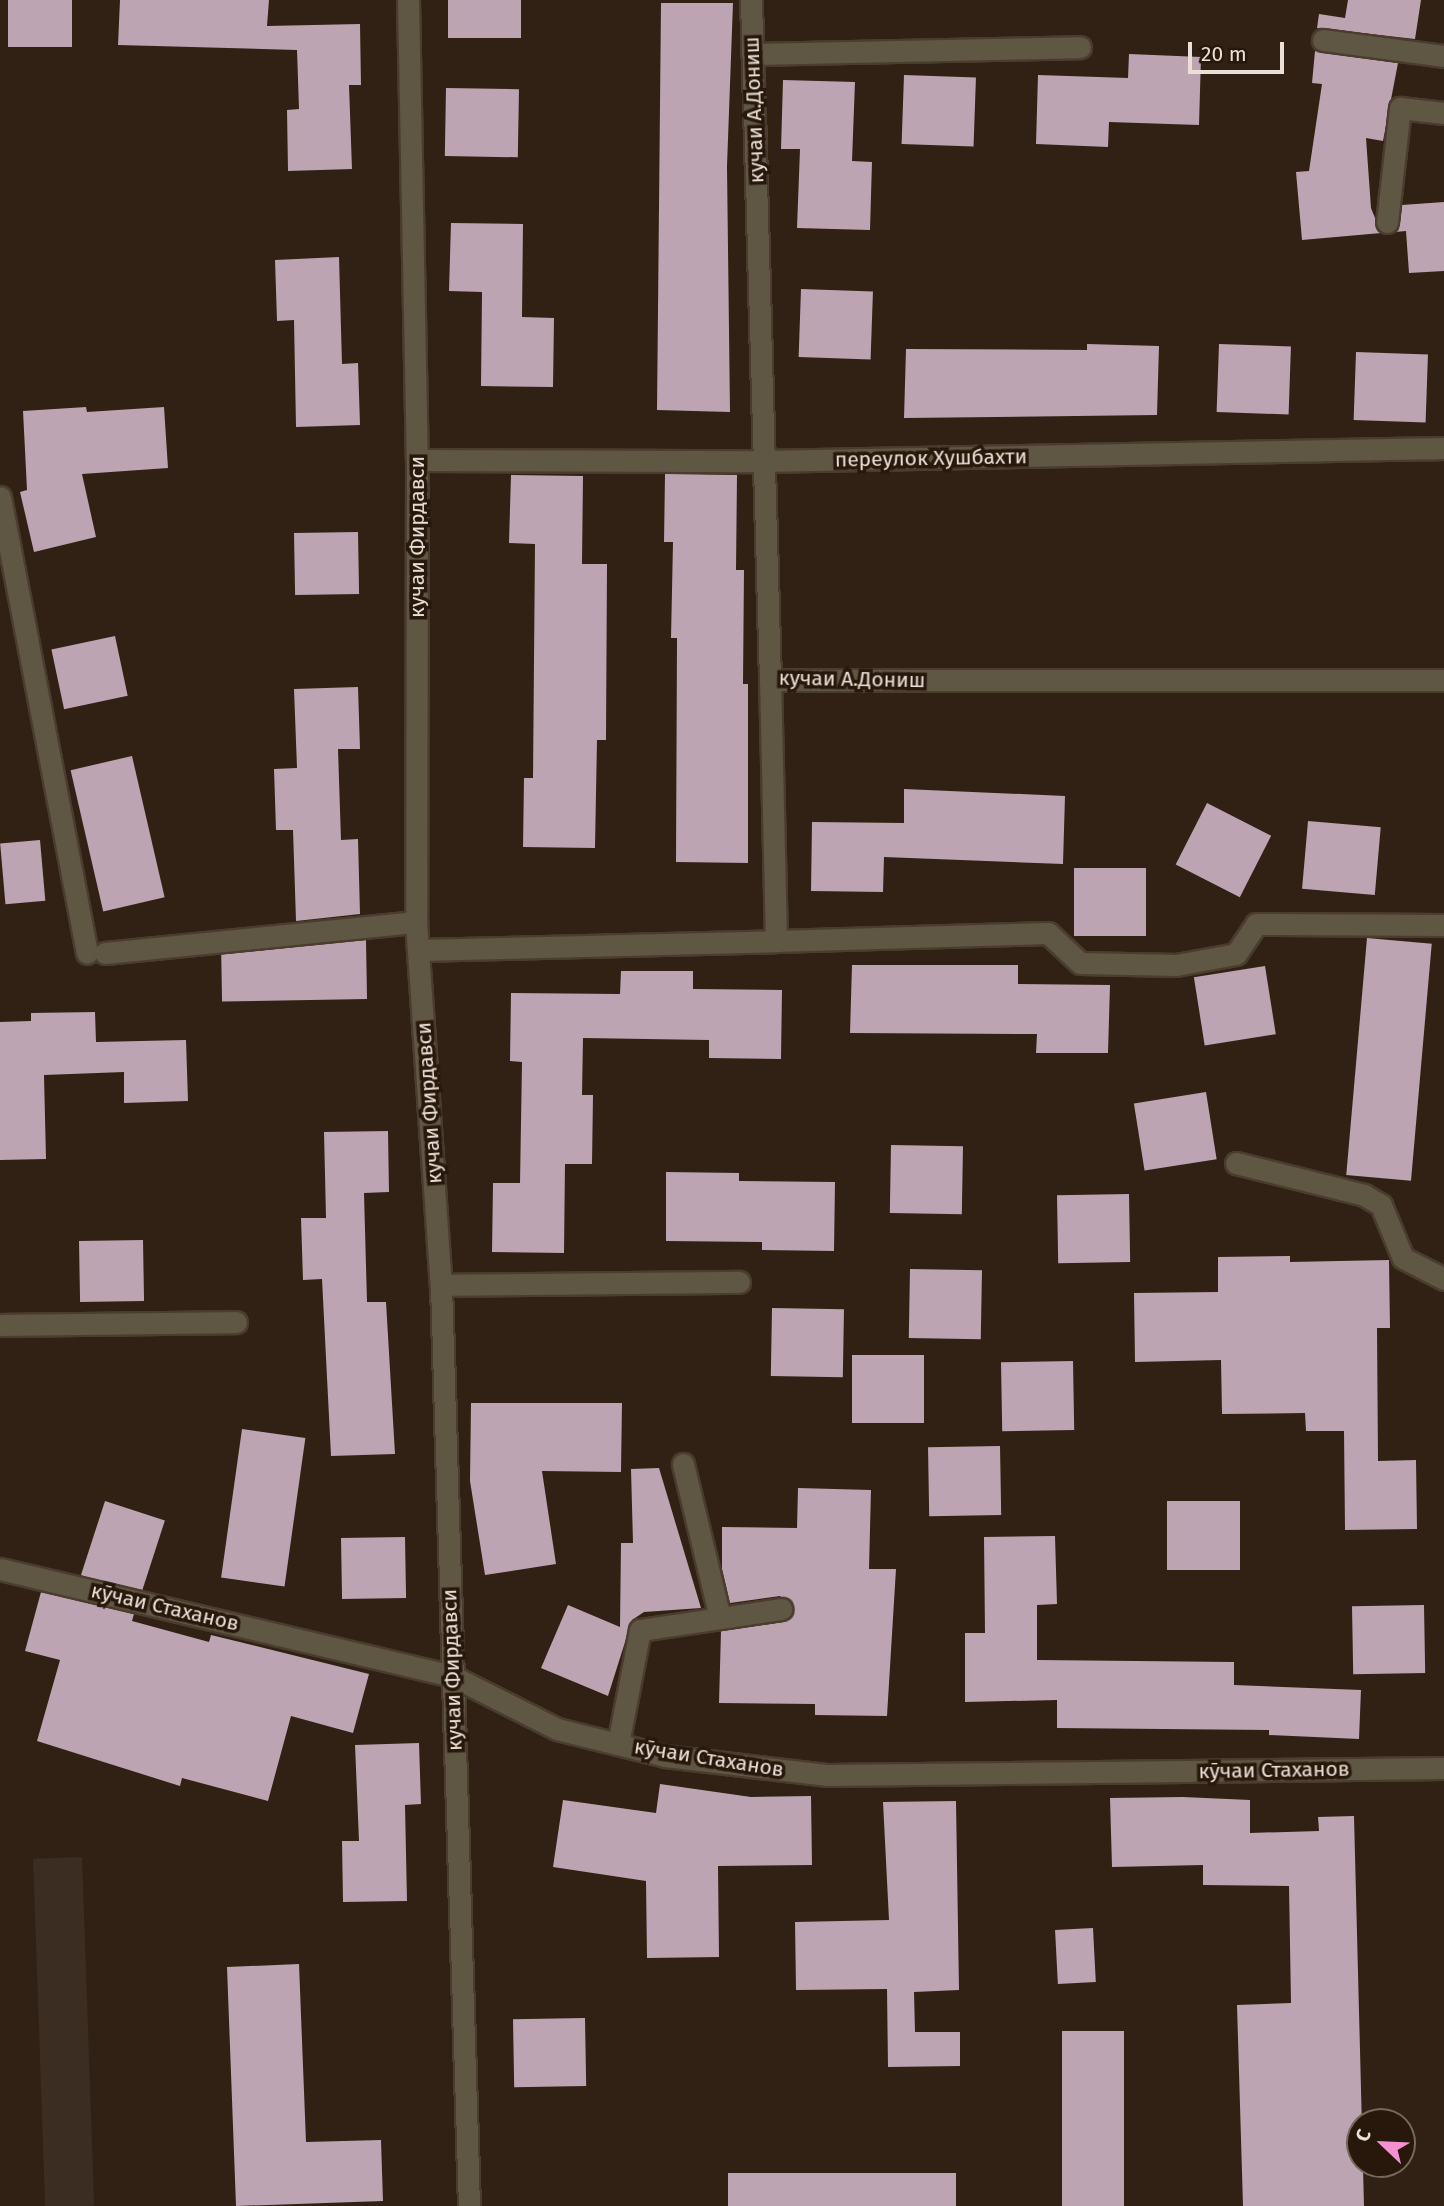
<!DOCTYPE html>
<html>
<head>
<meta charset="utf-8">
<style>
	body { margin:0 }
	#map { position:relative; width:1444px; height:2206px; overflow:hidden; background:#312114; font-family:"Fira Sans",sans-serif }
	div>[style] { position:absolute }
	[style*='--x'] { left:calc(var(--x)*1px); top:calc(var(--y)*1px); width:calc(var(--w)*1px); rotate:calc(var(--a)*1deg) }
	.education>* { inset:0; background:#3b2d21; transform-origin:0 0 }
	.building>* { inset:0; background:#bca4b2; transform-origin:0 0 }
	.roads { filter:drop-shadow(2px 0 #4b3c2f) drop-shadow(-2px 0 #4b3c2f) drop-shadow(0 2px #4b3c2f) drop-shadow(0 -2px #4b3c2f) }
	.minor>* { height:21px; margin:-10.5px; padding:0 10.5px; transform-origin:10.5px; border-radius:10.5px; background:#605644 }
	span { translate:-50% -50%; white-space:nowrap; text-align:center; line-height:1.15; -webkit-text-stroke:7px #27180b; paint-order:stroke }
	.street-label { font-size:21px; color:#ebe0d7 }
	.north { position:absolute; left:1346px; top:2108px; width:70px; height:70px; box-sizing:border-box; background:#27180b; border:2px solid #75685d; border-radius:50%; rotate:293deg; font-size:19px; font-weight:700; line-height:28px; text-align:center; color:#ebe0d7 }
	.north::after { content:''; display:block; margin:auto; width:24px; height:32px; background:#f590d1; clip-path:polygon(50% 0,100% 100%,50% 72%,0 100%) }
	.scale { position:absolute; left:1188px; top:42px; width:96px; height:32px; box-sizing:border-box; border:4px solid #ebe0d7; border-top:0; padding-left:9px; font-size:21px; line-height:24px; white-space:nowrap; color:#ebe0d7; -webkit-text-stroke:5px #27180b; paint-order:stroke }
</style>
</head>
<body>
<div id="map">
	<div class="education">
		<div style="left:82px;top:1857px;width:349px;height:49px;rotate:88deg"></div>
	</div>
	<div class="building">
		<div style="left:8px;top:0;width:64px;height:47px"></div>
		<div style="clip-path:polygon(120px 0,269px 0,267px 26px,360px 24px,361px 85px,349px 85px,352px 169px,288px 171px,287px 110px,299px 109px,297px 50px,118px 45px)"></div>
		<div style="left:448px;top:0;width:73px;height:38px"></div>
		<div style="clip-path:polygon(1348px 0,1421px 0,1415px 39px,1317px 28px,1319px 14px,1345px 18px)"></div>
		<div style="clip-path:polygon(661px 3px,733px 3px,727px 166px,730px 412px,657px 410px)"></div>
		<div style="clip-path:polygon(1315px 51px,1398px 63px,1383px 141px,1366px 138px,1371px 208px,1381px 233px,1302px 240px,1296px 172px,1309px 171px,1322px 84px,1312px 83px)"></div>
		<div style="clip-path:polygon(1129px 54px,1201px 57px,1199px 125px,1109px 122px,1108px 147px,1036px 144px,1038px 75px,1128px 78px)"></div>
		<div style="left:904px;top:75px;width:72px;height:69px;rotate:2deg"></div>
		<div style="clip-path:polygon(783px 80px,855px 82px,852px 161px,872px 162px,870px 230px,797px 228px,800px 149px,781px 149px)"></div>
		<div style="left:446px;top:88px;width:73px;height:68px;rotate:1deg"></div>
		<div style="clip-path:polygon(1444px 202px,1444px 271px,1409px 273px,1406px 231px,1395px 232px,1402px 205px)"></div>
		<div style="clip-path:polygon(451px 223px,523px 224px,522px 317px,554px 318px,553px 387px,481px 386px,482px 292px,449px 291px)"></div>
		<div style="clip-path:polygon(339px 257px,342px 364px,358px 363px,360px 425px,296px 427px,294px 320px,277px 321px,275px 260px)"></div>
		<div style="left:801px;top:289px;width:72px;height:68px;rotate:2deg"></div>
		<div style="clip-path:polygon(1087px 344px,1159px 346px,1157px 415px,904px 418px,906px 349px,1087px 350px)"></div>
		<div style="left:1219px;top:344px;width:72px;height:68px;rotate:2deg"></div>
		<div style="left:1356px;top:352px;width:72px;height:68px;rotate:2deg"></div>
		<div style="clip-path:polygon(86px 407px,87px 412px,164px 407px,168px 468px,82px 474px,96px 537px,34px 552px,20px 492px,27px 490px,23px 411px)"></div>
		<div style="clip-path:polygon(665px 474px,737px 475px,736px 570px,744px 570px,743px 684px,748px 684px,748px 863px,676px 862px,677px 638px,671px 638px,673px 542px,664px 542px)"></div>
		<div style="clip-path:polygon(511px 475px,583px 476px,582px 564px,607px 564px,606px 740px,597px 740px,595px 848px,523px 847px,524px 778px,533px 778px,535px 544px,509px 543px)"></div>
		<div style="left:358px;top:532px;width:62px;height:64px;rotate:89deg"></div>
		<div style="left:115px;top:636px;width:61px;height:65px;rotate:78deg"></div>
		<div style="clip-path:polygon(358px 687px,360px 749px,338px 749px,341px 840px,358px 839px,360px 914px,296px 921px,293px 830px,276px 830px,274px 769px,297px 768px,294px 689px)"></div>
		<div style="left:132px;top:756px;width:145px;height:63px;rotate:77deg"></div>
		<div style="clip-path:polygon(904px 789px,1065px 796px,1063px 864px,884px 857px,883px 892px,811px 891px,812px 822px,904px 823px)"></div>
		<div style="left:1207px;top:803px;width:72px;height:69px;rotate:27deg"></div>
		<div style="left:1308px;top:821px;width:73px;height:68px;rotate:5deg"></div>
		<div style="left:40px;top:840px;width:61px;height:40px;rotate:85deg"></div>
		<div style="left:1074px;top:868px;width:72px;height:68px"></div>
		<div style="left:1367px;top:938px;width:65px;height:238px;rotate:5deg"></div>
		<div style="left:366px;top:940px;width:59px;height:145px;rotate:89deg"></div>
		<div style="clip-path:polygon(852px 965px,1018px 965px,1018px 984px,1110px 985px,1108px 1053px,1036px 1053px,1037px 1034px,850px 1033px)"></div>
		<div style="left:1265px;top:966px;width:69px;height:72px;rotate:81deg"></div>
		<div style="clip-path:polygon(621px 971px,693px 971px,693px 989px,782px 990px,781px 1059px,709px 1058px,709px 1040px,583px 1038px,582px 1095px,593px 1095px,592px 1164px,565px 1164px,564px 1253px,492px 1252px,493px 1183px,520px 1183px,522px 1062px,510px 1061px,511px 993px,620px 994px)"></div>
		<div style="clip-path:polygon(95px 1012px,96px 1042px,186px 1040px,188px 1101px,124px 1103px,124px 1072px,44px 1075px,46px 1159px,0 1160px,0 1022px,31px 1021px,31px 1013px)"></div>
		<div style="left:1206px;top:1092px;width:68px;height:73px;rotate:81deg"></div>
		<div style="clip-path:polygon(388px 1131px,389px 1192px,364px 1193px,367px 1302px,386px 1302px,395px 1454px,331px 1456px,322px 1279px,303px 1280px,301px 1218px,326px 1218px,324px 1132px)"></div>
		<div style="left:891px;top:1145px;width:72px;height:68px;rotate:1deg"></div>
		<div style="clip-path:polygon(666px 1172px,739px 1173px,739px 1181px,835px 1182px,834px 1251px,762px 1250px,762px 1242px,666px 1241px)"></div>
		<div style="left:1129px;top:1194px;width:68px;height:72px;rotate:89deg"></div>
		<div style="left:143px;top:1240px;width:61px;height:64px;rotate:89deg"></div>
		<div style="clip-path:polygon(1290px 1256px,1290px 1262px,1389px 1260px,1390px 1328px,1377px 1328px,1378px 1461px,1416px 1460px,1417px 1529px,1345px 1530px,1344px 1431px,1306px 1431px,1305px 1413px,1222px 1414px,1221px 1360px,1135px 1362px,1134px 1293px,1218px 1292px,1218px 1257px)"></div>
		<div style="left:910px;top:1269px;width:72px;height:69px;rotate:1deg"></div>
		<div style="left:772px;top:1308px;width:72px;height:68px;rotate:1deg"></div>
		<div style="left:852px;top:1355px;width:72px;height:68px"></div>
		<div style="left:1073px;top:1361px;width:69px;height:72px;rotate:89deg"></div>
		<div style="clip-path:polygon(471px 1403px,622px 1403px,621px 1472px,542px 1471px,556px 1564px,485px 1575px,470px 1481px)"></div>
		<div style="left:242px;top:1429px;width:64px;height:150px;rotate:8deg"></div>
		<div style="left:1000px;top:1446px;width:69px;height:72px;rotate:89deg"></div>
		<div style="clip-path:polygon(659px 1468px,701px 1608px,644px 1612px,632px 1620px,608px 1696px,541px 1668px,568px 1605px,620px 1627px,621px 1543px,633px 1543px,631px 1469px)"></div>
		<div style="clip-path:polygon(798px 1488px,871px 1490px,869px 1569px,896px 1569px,887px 1716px,815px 1715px,815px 1704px,719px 1703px,721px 1631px,784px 1622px,794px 1608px,780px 1596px,730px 1603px,722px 1569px,722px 1527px,797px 1528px)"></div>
		<div style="left:105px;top:1501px;width:63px;height:78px;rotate:18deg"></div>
		<div style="left:1240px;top:1501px;width:69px;height:73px;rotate:90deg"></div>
		<div style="clip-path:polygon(1055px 1536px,1057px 1604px,1037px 1605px,1037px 1660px,1234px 1662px,1234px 1685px,1361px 1690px,1359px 1739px,1269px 1735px,1269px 1730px,1057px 1728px,1057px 1700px,965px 1702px,965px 1633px,985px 1633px,984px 1537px)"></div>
		<div style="left:405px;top:1537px;width:61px;height:64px;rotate:89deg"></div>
		<div style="clip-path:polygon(41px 1592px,134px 1614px,132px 1621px,209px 1642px,211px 1635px,369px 1674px,353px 1733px,291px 1716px,268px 1801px,182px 1778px,180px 1786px,37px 1741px,60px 1660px,25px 1651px)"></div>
		<div style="left:1424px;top:1605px;width:68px;height:72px;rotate:89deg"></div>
		<div style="clip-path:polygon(419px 1743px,421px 1804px,405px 1805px,407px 1901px,343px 1902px,342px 1841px,359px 1841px,355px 1745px)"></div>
		<div style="clip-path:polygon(660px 1784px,751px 1797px,811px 1796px,812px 1865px,718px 1866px,719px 1957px,647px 1958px,646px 1881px,553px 1867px,563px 1800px,656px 1813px)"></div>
		<div style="clip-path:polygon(1183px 1797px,1250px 1800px,1250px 1833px,1319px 1831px,1318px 1817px,1354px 1816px,1364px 2206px,1243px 2206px,1237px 2005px,1291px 2003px,1289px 1886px,1203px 1885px,1203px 1865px,1112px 1867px,1110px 1798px)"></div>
		<div style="clip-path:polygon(956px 1801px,959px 1990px,914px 1992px,915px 2032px,960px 2032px,960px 2066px,888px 2067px,887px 1989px,796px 1990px,795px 1922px,889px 1920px,883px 1802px)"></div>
		<div style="left:1093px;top:1928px;width:54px;height:38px;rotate:87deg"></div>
		<div style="clip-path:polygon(299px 1964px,306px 2142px,381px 2140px,383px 2201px,236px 2206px,227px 1967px)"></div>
		<div style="left:585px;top:2018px;width:68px;height:72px;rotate:89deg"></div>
		<div style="left:1062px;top:2031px;width:62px;height:175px"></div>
		<div style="left:956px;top:2173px;width:33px;height:228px;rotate:90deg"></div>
	</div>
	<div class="roads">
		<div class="minor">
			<div style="--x:408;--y:0;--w:460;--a:88.9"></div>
			<div style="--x:417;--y:460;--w:462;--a:90.1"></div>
			<div style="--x:416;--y:922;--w:364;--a:86.1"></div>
			<div style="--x:441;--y:1285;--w:921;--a:88.26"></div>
			<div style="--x:751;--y:0;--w:680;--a:88.4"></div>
			<div style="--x:770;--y:680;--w:674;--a:0"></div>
			<div style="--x:1323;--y:40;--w:122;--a:7.5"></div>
			<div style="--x:752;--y:54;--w:328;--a:-1.2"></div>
			<div style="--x:1387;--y:222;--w:115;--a:-83.5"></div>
			<div style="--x:1400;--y:108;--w:44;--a:6.5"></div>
			<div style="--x:417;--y:460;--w:346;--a:0.2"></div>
			<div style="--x:763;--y:461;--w:681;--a:-1.09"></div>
			<div style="--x:0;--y:497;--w:464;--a:79.2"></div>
			<div style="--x:776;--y:941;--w:272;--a:-1.7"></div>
			<div style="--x:1048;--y:933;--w:44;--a:43.2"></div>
			<div style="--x:1080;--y:963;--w:96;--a:1.2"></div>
			<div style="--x:1176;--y:965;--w:61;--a:-10.4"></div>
			<div style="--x:1236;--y:954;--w:36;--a:-56"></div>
			<div style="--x:1256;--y:924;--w:188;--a:0.3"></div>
			<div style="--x:420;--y:950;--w:356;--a:-1.4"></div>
			<div style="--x:776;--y:941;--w:261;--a:-91.3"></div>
			<div style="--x:105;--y:953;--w:313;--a:-5.7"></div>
			<div style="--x:1236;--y:1163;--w:132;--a:14"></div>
			<div style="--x:1364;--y:1195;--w:20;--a:30"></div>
			<div style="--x:1381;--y:1205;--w:57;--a:67.5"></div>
			<div style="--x:1403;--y:1258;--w:46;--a:27.1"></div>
			<div style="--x:441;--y:1285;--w:298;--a:-0.6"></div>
			<div style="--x:0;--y:1325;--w:236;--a:-0.7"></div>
			<div style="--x:683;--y:1464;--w:158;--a:76.5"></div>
			<div style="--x:0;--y:1569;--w:464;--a:13.3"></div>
			<div style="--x:452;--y:1676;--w:118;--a:26.8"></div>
			<div style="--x:557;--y:1729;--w:111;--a:14"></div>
			<div style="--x:665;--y:1756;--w:162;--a:6.7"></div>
			<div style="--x:826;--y:1775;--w:618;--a:-0.65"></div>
			<div style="--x:618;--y:1744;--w:116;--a:-79.1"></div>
			<div style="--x:640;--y:1630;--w:143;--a:-8.5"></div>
		</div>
	</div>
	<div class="street-label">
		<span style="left:754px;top:110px;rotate:-92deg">кучаи А.Дониш</span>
		<span style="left:931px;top:458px;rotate:-1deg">переулок Хушбахти</span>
		<span style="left:417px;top:537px;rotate:-90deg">кучаи Фирдавси</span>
		<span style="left:852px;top:679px;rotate:1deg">кучаи А.Дониш</span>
		<span style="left:429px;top:1103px;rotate:-94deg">кучаи Фирдавси</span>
		<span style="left:165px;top:1607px;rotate:13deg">кӯчаи Стаханов</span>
		<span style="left:452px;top:1670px;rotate:-92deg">кучаи Фирдавси</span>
		<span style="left:709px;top:1758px;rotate:9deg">кӯчаи Стаханов</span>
		<span style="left:1274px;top:1770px;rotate:-1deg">кӯчаи Стаханов</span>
	</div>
	<div class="north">С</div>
	<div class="scale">20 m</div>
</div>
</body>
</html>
